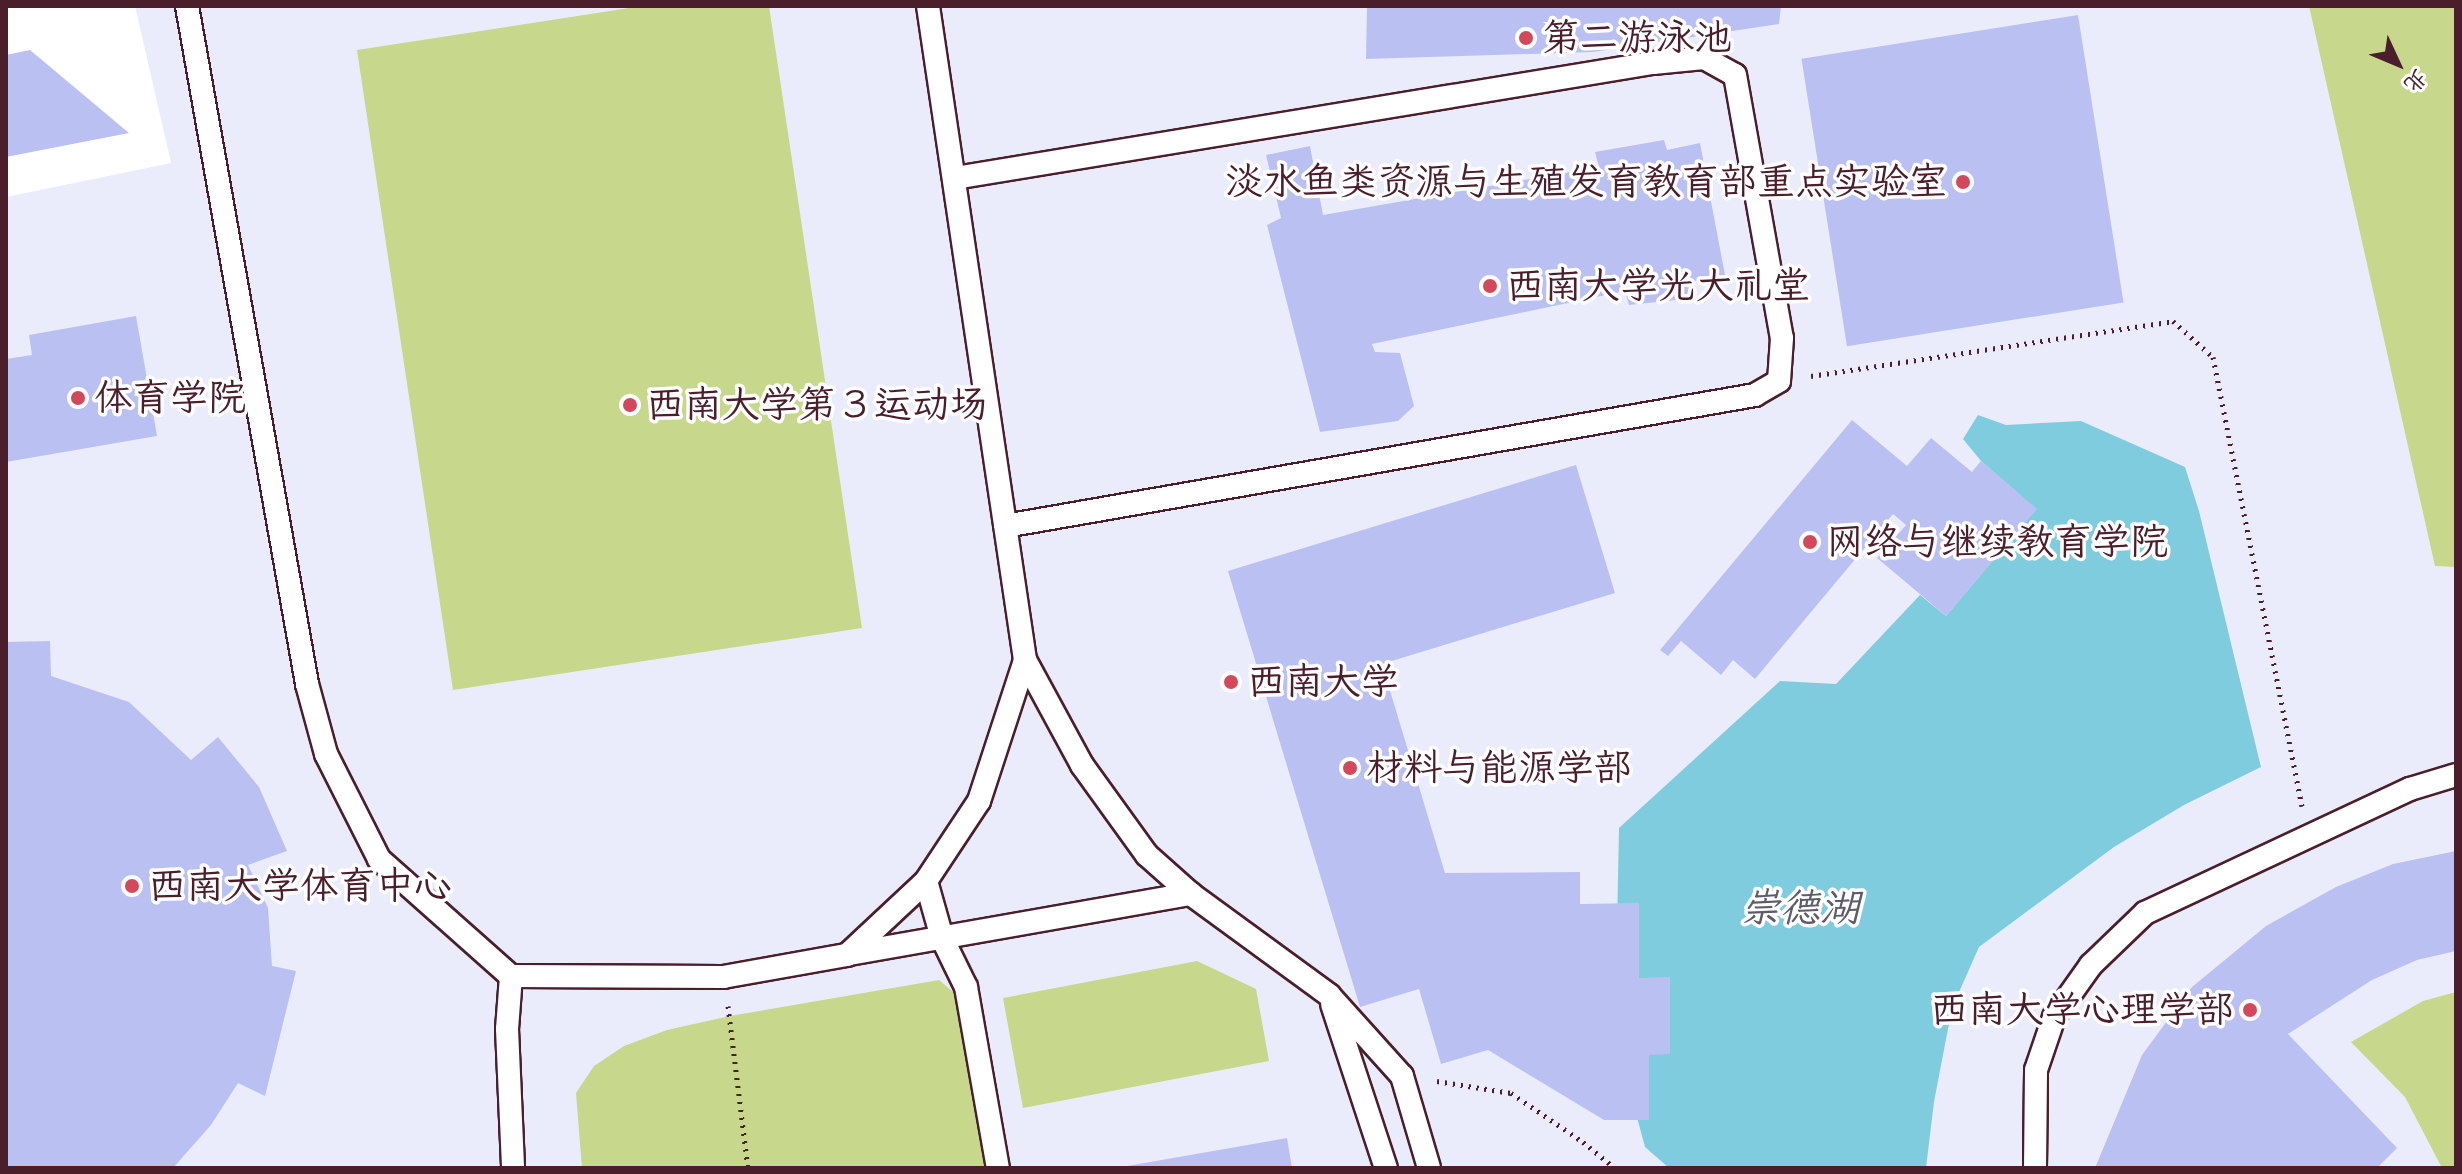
<!DOCTYPE html>
<html>
<head>
<meta charset="utf-8">
<style>
	body { margin:0 }
	#map { position:relative; width:2462px; height:1174px; overflow:hidden; background:#fff; font-family:Caveat,"LXGW WenKai TC",sans-serif }
	div>[style] { position:absolute }
	[style*='--x'] { left:calc(var(--x)*1px); top:calc(var(--y)*1px); width:calc(var(--w)*1px); rotate:calc(var(--a)*1deg) }
	.built>* { inset:0; background:#ebecfb }
	.green>* { inset:0; background:#c7d78b }
	.water>* { inset:0; background:#80ccdf }
	.building>* { inset:0; background:#bbc0f2; transform-origin:0 0 }
	.path>* { height:5px; margin-top:-2.5px; transform-origin:0; background:repeating-linear-gradient(90deg,#4a1f2b 0 2px,transparent 0 8px) }
	.roads { filter:drop-shadow(2px 0 #4a1f2b) drop-shadow(-2px 0 #4a1f2b) drop-shadow(0 2px #4a1f2b) drop-shadow(0 -2px #4a1f2b) }
	.service>* { height:22px; margin:-11px; padding:0 11px; transform-origin:11px; border-radius:11px; background:#fff }
	.dots>* { width:22px; height:22px; translate:-50% -50%; box-sizing:border-box; border:4px solid #fff; border-radius:50% }
	span { translate:-50% -50%; white-space:nowrap; text-align:center; line-height:1.15; -webkit-text-stroke:7px #fff; paint-order:stroke }
	.poi-label { font-size:38px; color:#4a1f2b }
	.left { translate:0 -50%; text-align:left }
	.right { translate:-100% -50%; text-align:right }
	.water-label { font-size:40px; color:#5d5c6a; font-style:italic }
	.frame { position:absolute; inset:0; border:8px solid #4a1f2b; pointer-events:none }
	.north { position:absolute; left:2358px; top:24px; width:80px; height:80px; -webkit-text-stroke:6px #fff; paint-order:stroke; rotate:134deg; font-size:22px; font-weight:700; line-height:32px; text-align:center; color:#4a1f2b }
	.north::after { content:''; display:block; margin:auto; width:28px; height:36px; background:#4a1f2b; clip-path:polygon(50% 0,100% 100%,50% 72%,0 100%) }
</style>
</head>
<body>
<div id="map">
	<div class="built">
		<div style="clip-path:polygon(135px 6px,2456px 6px,2456px 1168px,6px 1168px,6px 197px,171px 163px)"></div>
	</div>
	<div class="green">
		<div style="clip-path:polygon(642px 6px,769px 6px,862px 628px,453px 690px,357px 50px)"></div>
		<div style="clip-path:polygon(2309px 6px,2456px 6px,2456px 567px,2435px 566px)"></div>
		<div style="clip-path:polygon(1197px 961px,1256px 989px,1269px 1061px,1023px 1108px,1003px 998px)"></div>
		<div style="clip-path:polygon(939px 980px,958px 996px,987px 1168px,582px 1168px,576px 1093px,594px 1066px,624px 1046px,667px 1030px,730px 1016px)"></div>
		<div style="clip-path:polygon(2456px 992px,2456px 1168px,2442px 1168px,2405px 1097px,2351px 1042px,2423px 1001px)"></div>
	</div>
	<div class="water">
		<div style="clip-path:polygon(1978px 415px,2006px 425px,2081px 421px,2185px 467px,2199px 511px,2261px 767px,2184px 805px,2114px 847px,1979px 947px,1952px 1008px,1934px 1102px,1926px 1168px,1669px 1168px,1645px 1147px,1626px 1077px,1616px 976px,1619px 828px,1780px 681px,1836px 684px,1920px 595px,1946px 616px,2036px 509px,1981px 461px,1963px 439px)"></div>
	</div>
	<div class="building">
		<div style="clip-path:polygon(1367px 6px,1781px 6px,1779px 24px,1593px 52px,1366px 59px)"></div>
		<div style="left:2078px;top:15px;width:291px;height:280px;rotate:81deg"></div>
		<div style="clip-path:polygon(30px 50px,129px 133px,6px 157px,6px 55px)"></div>
		<div style="clip-path:polygon(1664px 140px,1667px 150px,1700px 143px,1725px 275px,1695px 281px,1695px 298px,1629px 305px,1625px 291px,1372px 344px,1375px 352px,1400px 353px,1414px 406px,1398px 421px,1320px 432px,1267px 225px,1281px 218px,1266px 155px,1310px 146px,1323px 215px,1599px 167px,1595px 152px)"></div>
		<div style="clip-path:polygon(136px 316px,157px 436px,6px 462px,6px 359px,32px 355px,29px 335px)"></div>
		<div style="clip-path:polygon(1852px 420px,1907px 466px,1931px 438px,1972px 472px,1981px 461px,2037px 509px,1946px 616px,1877px 558px,1906px 525px,1893px 514px,1755px 679px,1733px 660px,1721px 675px,1681px 641px,1668px 656px,1660px 650px)"></div>
		<div style="clip-path:polygon(1576px 465px,1615px 593px,1382px 664px,1445px 873px,1580px 872px,1580px 904px,1639px 903px,1639px 978px,1670px 977px,1670px 1054px,1649px 1055px,1649px 1120px,1604px 1120px,1488px 1050px,1441px 1064px,1419px 989px,1360px 1007px,1228px 571px)"></div>
		<div style="clip-path:polygon(50px 641px,51px 676px,129px 702px,191px 760px,218px 737px,259px 787px,287px 851px,248px 865px,268px 908px,272px 966px,296px 971px,265px 1096px,238px 1083px,211px 1125px,173px 1168px,6px 1168px,6px 642px)"></div>
		<div style="clip-path:polygon(2456px 851px,2456px 951px,2417px 960px,2372px 980px,2288px 1034px,2397px 1148px,2377px 1168px,2095px 1168px,2142px 1055px,2192px 987px,2266px 926px,2336px 887px,2393px 864px)"></div>
		<div style="clip-path:polygon(1287px 1138px,1292px 1168px,1127px 1168px,1127px 1166px)"></div>
	</div>
	<div class="path">
		<div style="--x:1811;--y:376;--w:366;--a:-8.6"></div>
		<div style="--x:2173;--y:321;--w:54;--a:42"></div>
		<div style="--x:2213;--y:357;--w:458;--a:78.8"></div>
		<div style="--x:728;--y:1006;--w:163;--a:83"></div>
		<div style="--x:1437;--y:1081;--w:75;--a:9.2"></div>
		<div style="--x:1511;--y:1093;--w:87;--a:34.2"></div>
		<div style="--x:1583;--y:1142;--w:41;--a:39.1"></div>
	</div>
	<div class="roads">
		<div class="service">
			<div style="--x:187;--y:6;--w:689;--a:79.96"></div>
			<div style="--x:307;--y:684;--w:73;--a:74.8"></div>
			<div style="--x:326;--y:754;--w:118;--a:63.2"></div>
			<div style="--x:379;--y:859;--w:176;--a:41.6"></div>
			<div style="--x:511;--y:976;--w:212;--a:0.3"></div>
			<div style="--x:723;--y:977;--w:126;--a:-10.1"></div>
			<div style="--x:847;--y:955;--w:108;--a:-43.1"></div>
			<div style="--x:926;--y:881;--w:96;--a:-56.5"></div>
			<div style="--x:979;--y:801;--w:148;--a:-71.9"></div>
			<div style="--x:928;--y:6;--w:661;--a:81.56"></div>
			<div style="--x:1025;--y:660;--w:119;--a:61.5"></div>
			<div style="--x:1082;--y:765;--w:111;--a:54.2"></div>
			<div style="--x:1147;--y:855;--w:59;--a:41.6"></div>
			<div style="--x:1191;--y:894;--w:171;--a:36.2"></div>
			<div style="--x:1329;--y:995;--w:109;--a:48"></div>
			<div style="--x:1402;--y:1076;--w:96;--a:73.6"></div>
			<div style="--x:955;--y:178;--w:707;--a:-9.36"></div>
			<div style="--x:1653;--y:63;--w:51;--a:-5.6"></div>
			<div style="--x:1704;--y:58;--w:35;--a:29"></div>
			<div style="--x:1735;--y:75;--w:267;--a:79.9"></div>
			<div style="--x:1782;--y:338;--w:43;--a:94"></div>
			<div style="--x:1779;--y:381;--w:28;--a:150"></div>
			<div style="--x:1755;--y:395;--w:761;--a:170.09"></div>
			<div style="--x:926;--y:881;--w:59;--a:74.3"></div>
			<div style="--x:942;--y:938;--w:55;--a:63.9"></div>
			<div style="--x:966;--y:987;--w:184;--a:80"></div>
			<div style="--x:849;--y:954;--w:347;--a:-10"></div>
			<div style="--x:511;--y:976;--w:53;--a:94.3"></div>
			<div style="--x:507;--y:1029;--w:139;--a:87.5"></div>
			<div style="--x:1332;--y:1004;--w:173;--a:71.8"></div>
			<div style="--x:2035;--y:1168;--w:98;--a:-89.4"></div>
			<div style="--x:2036;--y:1070;--w:56;--a:-71.2"></div>
			<div style="--x:2054;--y:1017;--w:64;--a:-54.6"></div>
			<div style="--x:2091;--y:965;--w:75;--a:-43.9"></div>
			<div style="--x:2145;--y:913;--w:293;--a:-25.1"></div>
			<div style="--x:2410;--y:789;--w:48;--a:-16.9"></div>
		</div>
	</div>
	<div class="dots">
		<div style="left:1526px;top:38px;background:#d1495b"></div>
		<div style="left:1963px;top:182px;background:#d1495b"></div>
		<div style="left:1490px;top:286px;background:#d1495b"></div>
		<div style="left:78px;top:398px;background:#d1495b"></div>
		<div style="left:630px;top:405px;background:#d1495b"></div>
		<div style="left:1810px;top:542px;background:#d1495b"></div>
		<div style="left:1231px;top:682px;background:#d1495b"></div>
		<div style="left:1350px;top:768px;background:#d1495b"></div>
		<div style="left:132px;top:886px;background:#d1495b"></div>
		<div style="left:2250px;top:1010px;background:#d1495b"></div>
	</div>
	<div class="poi-label">
		<span class="left" style="left:1542px;top:38px">第二游泳池</span>
		<span class="right" style="left:1947px;top:182px">淡水鱼类资源与生殖发育教育部重点实验室</span>
		<span class="left" style="left:1506px;top:286px">西南大学光大礼堂</span>
		<span class="left" style="left:94px;top:398px">体育学院</span>
		<span class="left" style="left:646px;top:405px">西南大学第３运动场</span>
		<span class="left" style="left:1826px;top:542px">网络与继续教育学院</span>
		<span class="left" style="left:1247px;top:682px">西南大学</span>
		<span class="left" style="left:1366px;top:768px">材料与能源学部</span>
		<span class="left" style="left:148px;top:886px">西南大学体育中心</span>
		<span class="right" style="left:2234px;top:1010px">西南大学心理学部</span>
	</div>
	<div class="water-label">
		<span style="left:1800px;top:908px">崇德湖</span>
	</div>
	<div class="frame"></div>
	<div class="north">北</div>
</div>
</body>
</html>
